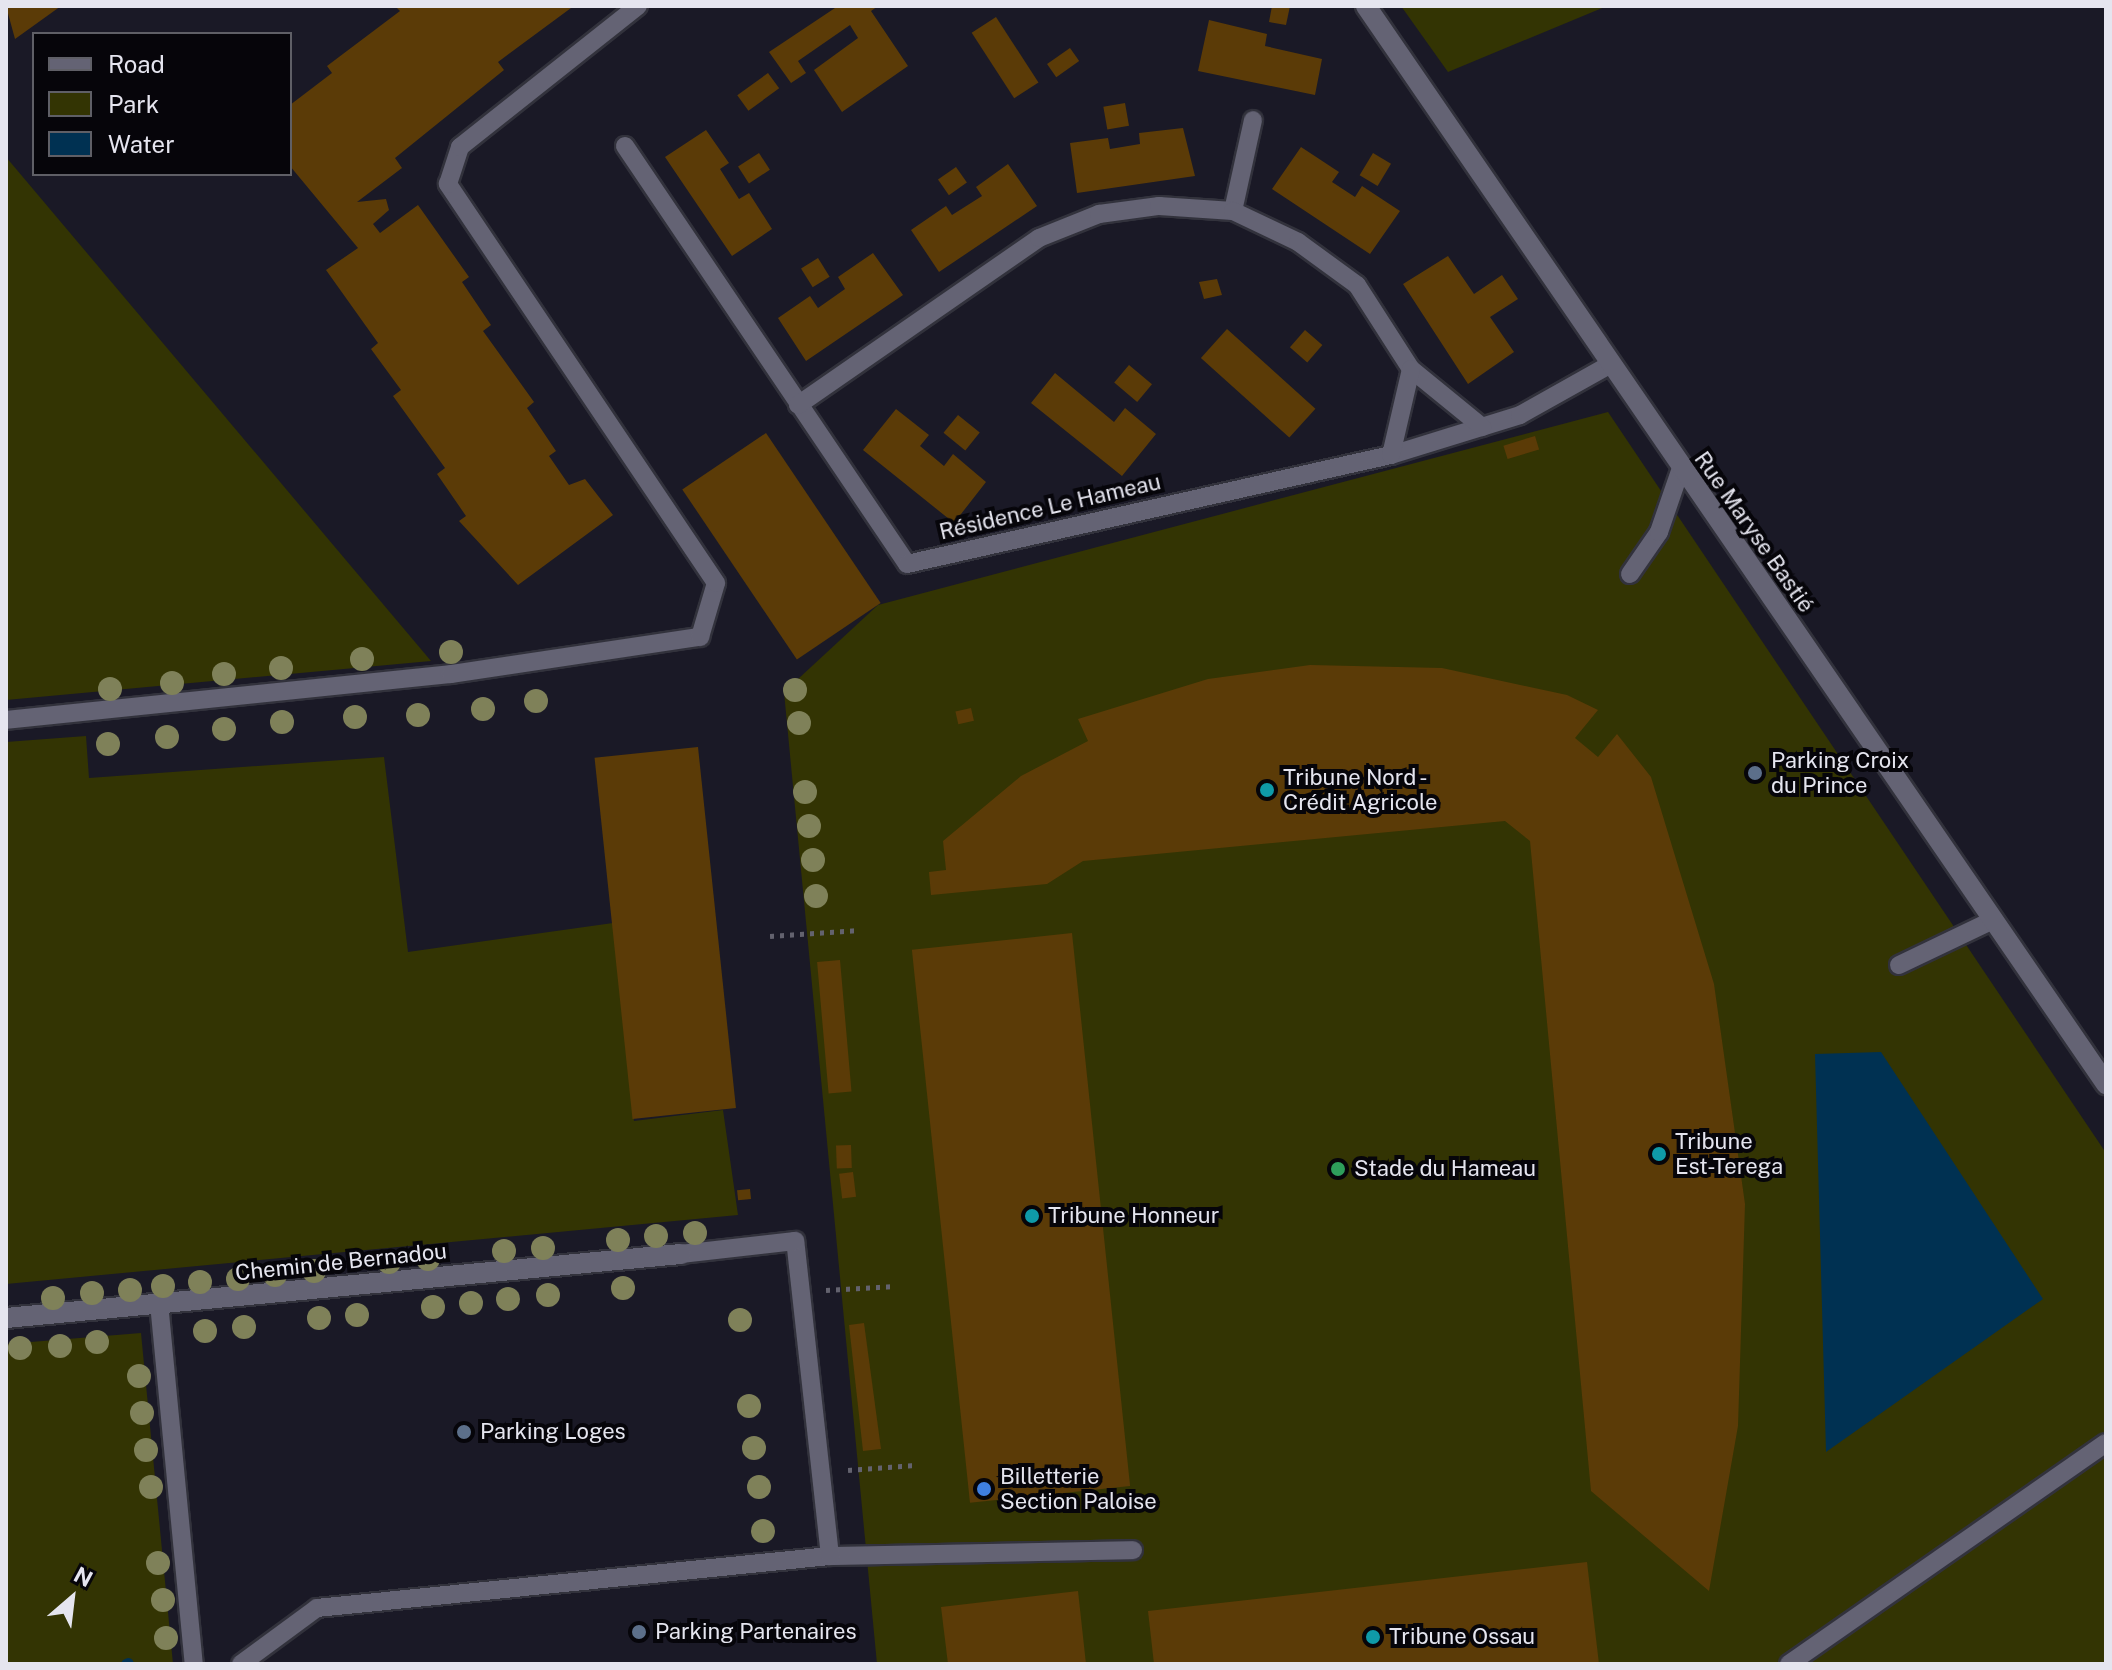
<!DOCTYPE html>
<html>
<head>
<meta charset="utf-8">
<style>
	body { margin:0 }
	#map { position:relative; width:2112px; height:1670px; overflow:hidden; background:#1a1926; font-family:"Public Sans",sans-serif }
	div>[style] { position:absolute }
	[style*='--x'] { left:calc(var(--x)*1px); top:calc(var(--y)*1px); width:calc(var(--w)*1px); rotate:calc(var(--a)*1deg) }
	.green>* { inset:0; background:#333403 }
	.water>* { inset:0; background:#003152 }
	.stream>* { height:11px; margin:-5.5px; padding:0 5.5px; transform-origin:5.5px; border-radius:5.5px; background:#003152 }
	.building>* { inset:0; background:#5b3b07; transform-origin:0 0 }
	.path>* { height:5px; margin-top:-2.5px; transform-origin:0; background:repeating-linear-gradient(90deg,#63626e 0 4px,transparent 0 10px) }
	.roads { filter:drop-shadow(2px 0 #32323c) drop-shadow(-2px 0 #32323c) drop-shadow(0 2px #32323c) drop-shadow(0 -2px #32323c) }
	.service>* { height:18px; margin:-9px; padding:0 9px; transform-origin:9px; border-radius:9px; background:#646374 }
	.minor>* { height:20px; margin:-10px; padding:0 10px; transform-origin:10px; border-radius:10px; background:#646374 }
	.trees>* { width:24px; height:24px; margin:-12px; border-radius:50%; background:#7f8159 }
	.dots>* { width:22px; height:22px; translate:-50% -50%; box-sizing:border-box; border:4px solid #06050a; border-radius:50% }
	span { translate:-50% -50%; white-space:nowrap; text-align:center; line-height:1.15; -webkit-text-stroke:8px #06050a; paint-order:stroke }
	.street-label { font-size:22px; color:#e5e5ef }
	.poi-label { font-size:22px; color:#e5e5ef }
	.left { translate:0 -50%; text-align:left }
	.frame { position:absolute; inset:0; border:8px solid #e5e5ef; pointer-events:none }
	.legend { position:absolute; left:32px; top:32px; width:260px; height:144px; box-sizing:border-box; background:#06050a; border:2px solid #5f5f66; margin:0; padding:10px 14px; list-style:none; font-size:24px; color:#e5e5ef }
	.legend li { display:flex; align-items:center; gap:16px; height:40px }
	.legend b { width:40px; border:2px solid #5f5f66 }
	.north { position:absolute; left:32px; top:1558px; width:80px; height:80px; -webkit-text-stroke:6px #06050a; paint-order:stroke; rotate:28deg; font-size:22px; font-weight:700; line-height:32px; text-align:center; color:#e5e5ef }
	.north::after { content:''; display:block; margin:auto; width:28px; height:36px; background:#e5e5ef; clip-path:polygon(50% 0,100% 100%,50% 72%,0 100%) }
</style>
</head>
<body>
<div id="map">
	<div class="green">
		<div style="clip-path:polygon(1401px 6px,1607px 6px,1448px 72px)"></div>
		<div style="clip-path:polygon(6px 157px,431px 661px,6px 700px)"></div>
		<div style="clip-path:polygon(1608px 412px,2106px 1153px,2106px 1664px,877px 1664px,784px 692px,878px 605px)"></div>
		<div style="clip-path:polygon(86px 736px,89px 778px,384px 757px,408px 952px,613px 923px,634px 1121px,723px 1110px,738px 1215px,6px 1284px,6px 742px)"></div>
		<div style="clip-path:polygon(141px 1333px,173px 1664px,6px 1664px,6px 1344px)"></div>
	</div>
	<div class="water">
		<div style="clip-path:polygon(1881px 1052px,2043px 1299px,1826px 1452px,1815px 1054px)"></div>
	</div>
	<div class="stream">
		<div style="--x:126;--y:1664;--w:2;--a:-27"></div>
	</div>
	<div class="building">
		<div style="clip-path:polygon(6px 6px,61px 6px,15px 39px)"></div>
		<div style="clip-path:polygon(395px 6px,571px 8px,498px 62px,504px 70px,395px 158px,402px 168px,357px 202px,386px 199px,389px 210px,373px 224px,380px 233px,418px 205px,469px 277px,462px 282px,491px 325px,483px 331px,534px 402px,527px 408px,556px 451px,549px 456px,569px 485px,585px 479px,613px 515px,518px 585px,459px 521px,466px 516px,437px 474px,445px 468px,393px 396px,401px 390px,371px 349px,378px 343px,326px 270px,358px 248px,290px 166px,290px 105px,332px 73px,327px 66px,400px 11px)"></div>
		<div style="clip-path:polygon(838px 6px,878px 6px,871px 11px,908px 66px,842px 112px,814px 70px,858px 38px,850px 25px,798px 61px,806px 73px,791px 83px,769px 52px)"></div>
		<div style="clip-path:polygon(1272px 6px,1290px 6px,1286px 25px,1269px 22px)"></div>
		<div style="left:996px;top:17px;width:78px;height:29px;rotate:57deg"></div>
		<div style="clip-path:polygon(1209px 20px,1267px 34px,1265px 46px,1322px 59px,1315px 95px,1198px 71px)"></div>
		<div style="left:1070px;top:48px;width:16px;height:28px;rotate:55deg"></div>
		<div style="left:768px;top:73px;width:19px;height:38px;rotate:54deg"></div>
		<div style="left:1125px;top:103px;width:23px;height:22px;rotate:80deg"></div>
		<div style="clip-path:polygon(1183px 128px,1195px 176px,1077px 193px,1070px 143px,1108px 138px,1110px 149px,1140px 144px,1139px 133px)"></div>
		<div style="clip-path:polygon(706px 130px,729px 163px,720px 169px,739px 199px,749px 193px,772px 229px,732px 256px,665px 157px)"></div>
		<div style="clip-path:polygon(1301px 147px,1339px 172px,1332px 182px,1355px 197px,1362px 186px,1400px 211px,1370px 254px,1272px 189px)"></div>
		<div style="left:759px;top:153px;width:20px;height:25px;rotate:57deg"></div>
		<div style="left:1373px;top:153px;width:21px;height:26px;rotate:31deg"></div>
		<div style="clip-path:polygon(1008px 164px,1037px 206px,939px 272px,911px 230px,946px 206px,952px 215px,982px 196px,976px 187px)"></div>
		<div style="left:956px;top:167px;width:19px;height:22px;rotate:55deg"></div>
		<div style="clip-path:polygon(873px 253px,903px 295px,806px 361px,778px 318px,810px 296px,818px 308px,845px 289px,838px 277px)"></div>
		<div style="clip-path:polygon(1448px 256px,1474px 294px,1502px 275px,1518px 299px,1490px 317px,1514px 352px,1468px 384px,1403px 284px)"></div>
		<div style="left:818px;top:258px;width:22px;height:20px;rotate:58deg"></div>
		<div style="clip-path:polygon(1217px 279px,1222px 295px,1204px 299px,1199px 282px)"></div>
		<div style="left:1227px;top:329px;width:119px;height:39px;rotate:42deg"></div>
		<div style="left:1305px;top:330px;width:23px;height:23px;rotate:41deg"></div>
		<div style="left:1129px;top:365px;width:30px;height:23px;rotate:40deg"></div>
		<div style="clip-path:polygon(1055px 373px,1114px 422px,1125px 408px,1156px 434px,1122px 476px,1031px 403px)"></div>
		<div style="clip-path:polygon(896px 409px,929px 435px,920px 446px,944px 466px,953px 454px,986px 482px,954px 523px,863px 450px)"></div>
		<div style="left:958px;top:415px;width:28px;height:23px;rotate:39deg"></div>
		<div style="left:766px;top:433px;width:205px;height:101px;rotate:56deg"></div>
		<div style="left:1535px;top:436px;width:14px;height:33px;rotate:73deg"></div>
		<div style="clip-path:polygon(1310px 665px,1442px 668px,1567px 695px,1598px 710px,1575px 738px,1598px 757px,1617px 734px,1651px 777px,1714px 984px,1745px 1204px,1738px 1426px,1709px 1591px,1591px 1491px,1530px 841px,1505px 821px,1083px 861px,1047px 884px,931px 895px,929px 872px,946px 870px,943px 841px,1021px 776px,1088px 741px,1078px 719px,1208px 679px)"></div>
		<div style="left:971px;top:708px;width:13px;height:16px;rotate:77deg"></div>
		<div style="left:698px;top:747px;width:363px;height:104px;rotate:84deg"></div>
		<div style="left:1072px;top:933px;width:556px;height:161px;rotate:84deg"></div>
		<div style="left:840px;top:960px;width:132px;height:23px;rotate:85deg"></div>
		<div style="left:851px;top:1145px;width:23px;height:15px;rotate:88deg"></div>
		<div style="left:853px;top:1172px;width:25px;height:14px;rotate:83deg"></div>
		<div style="left:750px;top:1189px;width:10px;height:13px;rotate:84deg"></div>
		<div style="clip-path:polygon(864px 1323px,881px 1449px,863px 1451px,849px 1325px)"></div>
		<div style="clip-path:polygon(1587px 1562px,1599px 1664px,1154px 1664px,1148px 1611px)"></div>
		<div style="clip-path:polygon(1078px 1591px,1086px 1664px,948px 1664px,941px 1607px)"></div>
	</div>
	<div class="path">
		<div style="--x:770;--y:936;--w:90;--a:-3.8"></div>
		<div style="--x:826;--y:1290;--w:70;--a:-3.3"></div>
		<div style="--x:848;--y:1470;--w:67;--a:-4.3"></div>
	</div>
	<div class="roads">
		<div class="service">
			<div style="--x:625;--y:146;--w:504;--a:55.99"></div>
			<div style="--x:907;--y:564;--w:496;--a:-12.7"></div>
			<div style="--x:1391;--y:455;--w:135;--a:-17.2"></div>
			<div style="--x:1520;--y:415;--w:102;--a:-29.3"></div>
			<div style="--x:1233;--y:211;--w:93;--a:-77.6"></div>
			<div style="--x:798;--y:405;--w:293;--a:-34.7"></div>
			<div style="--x:1039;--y:238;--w:65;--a:-21.8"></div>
			<div style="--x:1099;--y:214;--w:61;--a:-7.6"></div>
			<div style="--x:1159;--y:206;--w:74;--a:3.9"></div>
			<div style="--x:1233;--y:211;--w:72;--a:25.5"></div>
			<div style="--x:1298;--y:242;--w:73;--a:36.1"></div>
			<div style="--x:1357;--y:285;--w:100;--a:57.3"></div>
			<div style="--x:1411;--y:369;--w:92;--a:39.2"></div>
			<div style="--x:1391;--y:455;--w:88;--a:-76.9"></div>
			<div style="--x:1630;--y:574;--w:51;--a:-55.4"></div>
			<div style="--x:1659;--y:532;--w:68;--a:-71"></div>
			<div style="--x:6;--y:720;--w:447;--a:-5.9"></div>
			<div style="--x:451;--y:674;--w:252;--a:-8.5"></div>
			<div style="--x:700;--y:637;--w:56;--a:-73.5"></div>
			<div style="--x:716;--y:583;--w:481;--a:-123.9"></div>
			<div style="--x:448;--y:184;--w:39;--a:-72"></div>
			<div style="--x:460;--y:147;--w:227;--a:-38.4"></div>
			<div style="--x:1899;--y:965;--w:104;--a:-25.6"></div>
			<div style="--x:159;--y:1303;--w:363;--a:84.5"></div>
			<div style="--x:830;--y:1556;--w:303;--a:-1.1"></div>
			<div style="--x:241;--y:1664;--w:94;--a:-36.4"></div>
			<div style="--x:317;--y:1608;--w:516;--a:-5.79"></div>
			<div style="--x:830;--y:1556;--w:317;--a:-96.3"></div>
			<div style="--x:795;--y:1241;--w:115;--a:173.5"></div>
			<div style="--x:1789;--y:1664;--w:386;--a:-34.9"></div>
		</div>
		<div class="minor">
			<div style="--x:1366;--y:6;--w:1308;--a:55.53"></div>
			<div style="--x:6;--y:1318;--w:678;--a:-5.42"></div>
		</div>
	</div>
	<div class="trees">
		<div style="left:451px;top:652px"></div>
		<div style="left:362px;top:659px"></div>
		<div style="left:281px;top:668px"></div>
		<div style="left:224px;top:674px"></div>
		<div style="left:172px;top:683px"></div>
		<div style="left:110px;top:689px"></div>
		<div style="left:795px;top:690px"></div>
		<div style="left:536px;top:701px"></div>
		<div style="left:483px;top:709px"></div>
		<div style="left:418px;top:715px"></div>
		<div style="left:355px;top:717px"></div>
		<div style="left:282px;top:722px"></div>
		<div style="left:799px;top:723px"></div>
		<div style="left:224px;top:729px"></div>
		<div style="left:167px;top:737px"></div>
		<div style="left:108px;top:744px"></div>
		<div style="left:805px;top:792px"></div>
		<div style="left:809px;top:826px"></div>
		<div style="left:813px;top:860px"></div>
		<div style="left:816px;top:896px"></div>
		<div style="left:695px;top:1233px"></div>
		<div style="left:656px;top:1236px"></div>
		<div style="left:618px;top:1240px"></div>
		<div style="left:543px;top:1248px"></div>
		<div style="left:504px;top:1251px"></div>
		<div style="left:428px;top:1259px"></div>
		<div style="left:389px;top:1262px"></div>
		<div style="left:314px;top:1271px"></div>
		<div style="left:275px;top:1275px"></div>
		<div style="left:238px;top:1279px"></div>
		<div style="left:200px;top:1282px"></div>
		<div style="left:163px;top:1286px"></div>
		<div style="left:623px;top:1288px"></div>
		<div style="left:130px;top:1290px"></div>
		<div style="left:92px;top:1293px"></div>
		<div style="left:548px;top:1295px"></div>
		<div style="left:53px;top:1298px"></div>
		<div style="left:508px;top:1299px"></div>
		<div style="left:471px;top:1303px"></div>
		<div style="left:433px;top:1307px"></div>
		<div style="left:357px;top:1315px"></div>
		<div style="left:319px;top:1318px"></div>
		<div style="left:740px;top:1320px"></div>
		<div style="left:244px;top:1327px"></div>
		<div style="left:205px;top:1331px"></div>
		<div style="left:97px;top:1342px"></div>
		<div style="left:60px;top:1346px"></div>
		<div style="left:20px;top:1348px"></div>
		<div style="left:139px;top:1376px"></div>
		<div style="left:749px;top:1406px"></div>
		<div style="left:142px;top:1413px"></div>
		<div style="left:754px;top:1448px"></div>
		<div style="left:146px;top:1450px"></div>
		<div style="left:151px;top:1487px"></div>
		<div style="left:759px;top:1487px"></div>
		<div style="left:763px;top:1531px"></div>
		<div style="left:158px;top:1563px"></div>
		<div style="left:163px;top:1600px"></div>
		<div style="left:166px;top:1638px"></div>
	</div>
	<div class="dots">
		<div style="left:1755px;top:773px;background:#5c6f8a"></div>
		<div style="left:1267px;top:790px;background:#0f9aa8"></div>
		<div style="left:1659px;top:1154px;background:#0f9aa8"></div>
		<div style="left:1338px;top:1169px;background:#2e9e5b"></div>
		<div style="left:1032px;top:1216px;background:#0f9aa8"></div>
		<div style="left:464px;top:1432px;background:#5c6f8a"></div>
		<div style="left:984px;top:1489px;background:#3f7fe0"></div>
		<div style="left:639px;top:1632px;background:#5c6f8a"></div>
		<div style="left:1373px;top:1637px;background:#0f9aa8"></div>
	</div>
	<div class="street-label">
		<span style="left:1050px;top:507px;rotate:-13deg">Résidence Le Hameau</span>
		<span style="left:1754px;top:532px;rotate:55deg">Rue Maryse Bastié</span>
		<span style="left:341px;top:1262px;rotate:-6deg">Chemin de Bernadou</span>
	</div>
	<div class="poi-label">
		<span class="left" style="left:1771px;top:773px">Parking Croix<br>du Prince</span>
		<span class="left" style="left:1283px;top:790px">Tribune Nord -<br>Crédit Agricole</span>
		<span class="left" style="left:1675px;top:1154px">Tribune<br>Est-Terega</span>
		<span class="left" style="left:1354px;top:1169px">Stade du Hameau</span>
		<span class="left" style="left:1048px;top:1216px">Tribune Honneur</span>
		<span class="left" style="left:480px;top:1432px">Parking Loges</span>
		<span class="left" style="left:1000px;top:1489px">Billetterie<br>Section Paloise</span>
		<span class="left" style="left:655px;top:1632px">Parking Partenaires</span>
		<span class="left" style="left:1389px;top:1637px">Tribune Ossau</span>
	</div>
	<div class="frame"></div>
	<ul class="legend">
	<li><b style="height:10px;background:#646374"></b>Road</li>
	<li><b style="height:22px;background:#333403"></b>Park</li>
	<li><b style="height:22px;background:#003152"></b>Water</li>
	</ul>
	<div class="north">N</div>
</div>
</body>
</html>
